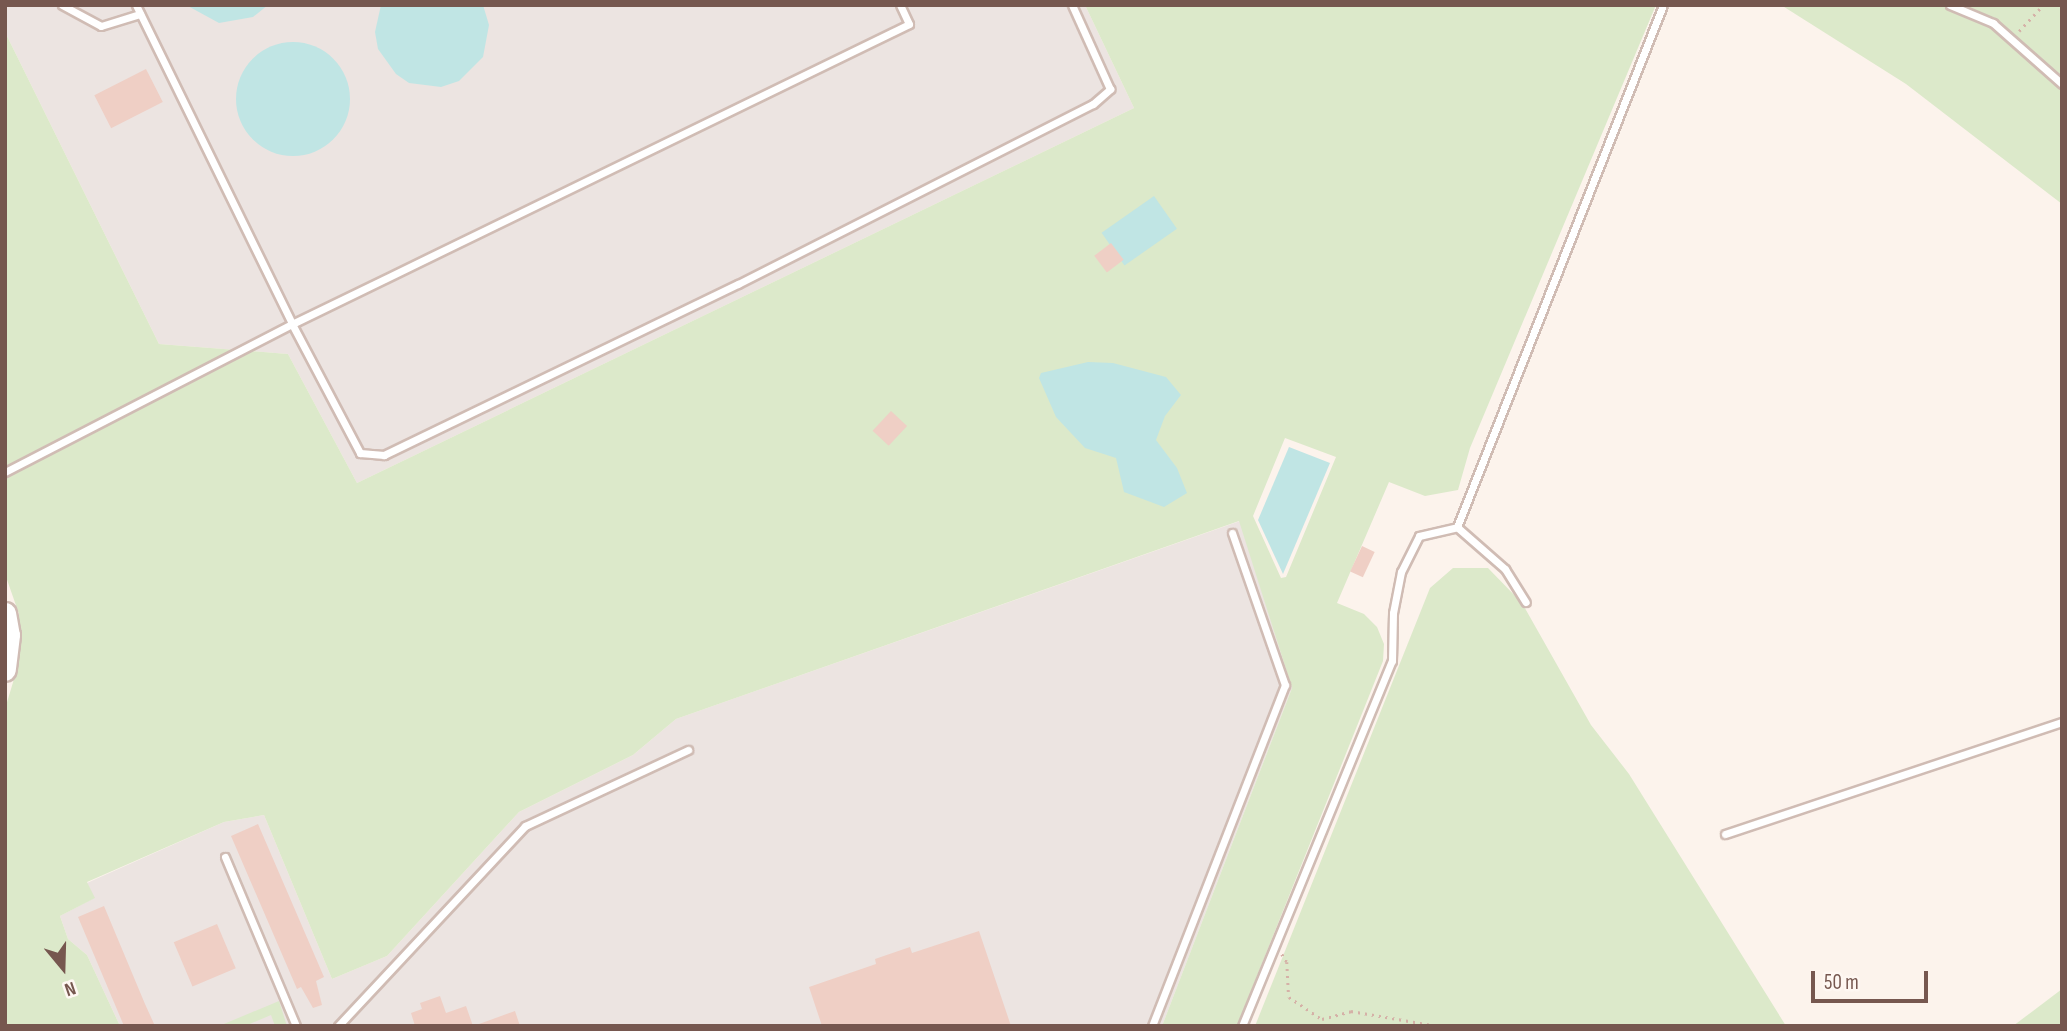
<!DOCTYPE html>
<html>
<head>
<meta charset="utf-8">
<style>
	body { margin:0 }
	#map { position:relative; width:2067px; height:1031px; overflow:hidden; background:#fcf3ec; font-family:"Sofia Sans Condensed",sans-serif }
	div>[style] { position:absolute }
	[style*='--x'] { left:calc(var(--x)*1px); top:calc(var(--y)*1px); width:calc(var(--w)*1px); rotate:calc(var(--a)*1deg) }
	.industrial>* { inset:0; background:#ece4e1 }
	.green>* { inset:0; background:#dce9ca }
	.water>* { inset:0; background:#c0e5e4; transform-origin:0 0 }
	.round { border-radius:50% }
	.building>* { inset:0; background:#efcfc5; transform-origin:0 0 }
	.path>* { height:2.5px; margin-top:-1.25px; transform-origin:0; background:repeating-linear-gradient(90deg,#d5b1a7 0 2px,transparent 0 7px) }
	.roads { filter:drop-shadow(2px 0 #d0bcb4) drop-shadow(-2px 0 #d0bcb4) drop-shadow(0 2px #d0bcb4) drop-shadow(0 -2px #d0bcb4) }
	.lane>* { height:7px; margin:-3.5px; padding:0 3.5px; transform-origin:3.5px; border-radius:3.5px; background:#fff }
	.secondary>* { height:21px; margin:-10.5px; padding:0 10.5px; transform-origin:10.5px; border-radius:10.5px; background:#fff }
	span { translate:-50% -50%; white-space:nowrap; text-align:center; line-height:1.15; -webkit-text-stroke:5px #fef7f2; paint-order:stroke }
	.frame { position:absolute; inset:0; border:7px solid #76574f; pointer-events:none }
	.north { position:absolute; left:28px; top:933px; width:70px; height:70px; -webkit-text-stroke:5px #fef7f2; paint-order:stroke; rotate:161deg; font-size:19px; font-weight:700; line-height:28px; text-align:center; color:#76574f }
	.north::after { content:''; display:block; margin:auto; width:24px; height:32px; background:#76574f; clip-path:polygon(50% 0,100% 100%,50% 72%,0 100%) }
	.scale { position:absolute; left:1811px; top:971px; width:117px; height:32px; box-sizing:border-box; border:4px solid #76574f; border-top:0; padding-left:9px; font-size:21px; line-height:24px; white-space:nowrap; color:#76574f; -webkit-text-stroke:5px #fef7f2; paint-order:stroke }
</style>
</head>
<body>
<div id="map">
	<div class="industrial">
		<div style="clip-path:polygon(5px 5px,1085px 5px,1134px 108px,357px 483px,288px 354px,159px 344px,5px 32px)"></div>
		<div style="clip-path:polygon(1240px 521px,1292px 688px,1162px 1026px,120px 1026px,87px 955px,68px 939px,60px 916px,94px 898px,87px 883px,224px 822px,264px 815px,332px 979px,387px 956px,519px 812px,633px 755px,676px 719px)"></div>
	</div>
	<div class="green">
		<div style="clip-path:polygon(evenodd,1085px 5px,1656px 5px,1470px 448px,1458px 490px,1425px 496px,1389px 482px,1337px 603px,1364px 614px,1377px 627px,1384px 644px,1383px 661px,1237px 1026px,1162px 1026px,1292px 688px,1239px 521px,676px 719px,633px 755px,519px 812px,387px 956px,332px 979px,264px 815px,224px 822px,87px 882px,95px 898px,60px 916px,68px 939px,87px 955px,120px 1026px,5px 1026px,5px 709px,17px 669px,19px 614px,5px 574px,5px 32px,159px 344px,288px 354px,357px 483px,1134px 108px,1085px 5px,1285px 438px,1336px 457px,1286px 577px,1281px 578px,1253px 516px,1285px 438px)"></div>
		<div style="clip-path:polygon(1781px 5px,2062px 5px,2062px 204px,1906px 84px)"></div>
		<div style="clip-path:polygon(1453px 568px,1488px 568px,1522px 603px,1591px 725px,1629px 774px,1786px 1026px,1255px 1026px,1430px 588px)"></div>
		<div style="clip-path:polygon(2062px 989px,2062px 1026px,2013px 1026px)"></div>
		<div style="clip-path:polygon(279px 1001px,287px 1026px,275px 1026px,271px 1015px,245px 1026px,219px 1026px)"></div>
	</div>
	<div class="water">
		<div style="clip-path:polygon(186px 5px,268px 5px,253px 17px,219px 23px)"></div>
		<div style="clip-path:polygon(381px 5px,483px 5px,489px 25px,483px 57px,459px 81px,441px 87px,409px 83px,396px 74px,378px 49px,375px 32px)"></div>
		<div class="round" style="left:236px;top:42px;width:114px;height:114px"></div>
		<div style="left:1154px;top:196px;width:40px;height:64px;rotate:55deg"></div>
		<div style="clip-path:polygon(1088px 362px,1113px 363px,1166px 377px,1181px 395px,1165px 416px,1156px 440px,1177px 468px,1187px 493px,1164px 507px,1124px 492px,1116px 458px,1085px 448px,1056px 417px,1039px 378px,1041px 373px)"></div>
		<div style="clip-path:polygon(1289px 447px,1330px 463px,1283px 574px,1258px 520px)"></div>
	</div>
	<div class="building">
		<div style="left:146px;top:69px;width:37px;height:58px;rotate:63deg"></div>
		<div style="left:1111px;top:243px;width:21px;height:21px;rotate:53deg"></div>
		<div style="left:891px;top:411px;width:22px;height:27px;rotate:43deg"></div>
		<div style="left:1362px;top:546px;width:14px;height:28px;rotate:25deg"></div>
		<div style="clip-path:polygon(258px 824px,324px 977px,316px 981px,322px 1005px,313px 1008px,301px 987px,297px 989px,231px 836px)"></div>
		<div style="clip-path:polygon(104px 906px,145px 1004px,155px 1026px,124px 1026px,78px 917px)"></div>
		<div style="left:217px;top:924px;width:48px;height:47px;rotate:67deg"></div>
		<div style="clip-path:polygon(979px 931px,1011px 1026px,822px 1026px,809px 987px,876px 964px,875px 959px,910px 947px,912px 953px)"></div>
		<div style="clip-path:polygon(440px 996px,446px 1013px,466px 1006px,473px 1026px,415px 1026px,411px 1013px,422px 1009px,420px 1003px)"></div>
		<div style="clip-path:polygon(515px 1011px,520px 1026px,480px 1026px,479px 1024px)"></div>
	</div>
	<div class="path">
		<div style="--x:2019;--y:31;--w:35;--a:-47"></div>
		<div style="--x:1282;--y:954;--w:9;--a:58"></div>
		<div style="--x:1287;--y:962;--w:35;--a:87"></div>
		<div style="--x:1289;--y:997;--w:40;--a:34"></div>
		<div style="--x:1322;--y:1019;--w:30;--a:-15"></div>
		<div style="--x:1351;--y:1011;--w:88;--a:9.8"></div>
	</div>
	<div class="roads">
		<div class="lane">
			<div style="--x:62;--y:5;--w:44;--a:28.3"></div>
			<div style="--x:101;--y:26;--w:41;--a:-17.1"></div>
			<div style="--x:136;--y:5;--w:355;--a:63.9"></div>
			<div style="--x:292;--y:324;--w:686;--a:-25.93"></div>
			<div style="--x:909;--y:24;--w:21;--a:-115"></div>
			<div style="--x:1950;--y:5;--w:47;--a:22.7"></div>
			<div style="--x:1993;--y:23;--w:92;--a:41.5"></div>
			<div style="--x:5;--y:472;--w:323;--a:-27.3"></div>
			<div style="--x:292;--y:324;--w:146;--a:62.2"></div>
			<div style="--x:360;--y:453;--w:24;--a:5"></div>
			<div style="--x:384;--y:455;--w:393;--a:-25.8"></div>
			<div style="--x:738;--y:284;--w:398;--a:-26.9"></div>
			<div style="--x:1093;--y:104;--w:23;--a:-41"></div>
			<div style="--x:1110;--y:89;--w:92;--a:-114.3"></div>
			<div style="--x:1457;--y:527;--w:561;--a:-68.46"></div>
			<div style="--x:1725;--y:834;--w:355;--a:-18.4"></div>
			<div style="--x:225;--y:857;--w:183;--a:67.2"></div>
			<div style="--x:338;--y:1026;--w:274;--a:-46.9"></div>
			<div style="--x:525;--y:826;--w:180;--a:-25"></div>
			<div style="--x:1152;--y:1026;--w:366;--a:-68.7"></div>
			<div style="--x:1285;--y:685;--w:161;--a:-109.2"></div>
			<div style="--x:1242;--y:1026;--w:395;--a:-67.7"></div>
			<div style="--x:1392;--y:661;--w:48;--a:-88.8"></div>
			<div style="--x:1393;--y:613;--w:42;--a:-79"></div>
			<div style="--x:1401;--y:572;--w:40;--a:-63.4"></div>
			<div style="--x:1419;--y:536;--w:39;--a:-13"></div>
			<div style="--x:1457;--y:527;--w:64;--a:41.2"></div>
			<div style="--x:1505;--y:569;--w:39;--a:58"></div>
		</div>
		<div class="secondary">
			<div style="--x:5;--y:613;--w:22;--a:80"></div>
			<div style="--x:9;--y:635;--w:35;--a:97"></div>
		</div>
	</div>
	<div class="frame"></div>
	<div class="north">N</div>
	<div class="scale">50 m</div>
</div>
</body>
</html>
